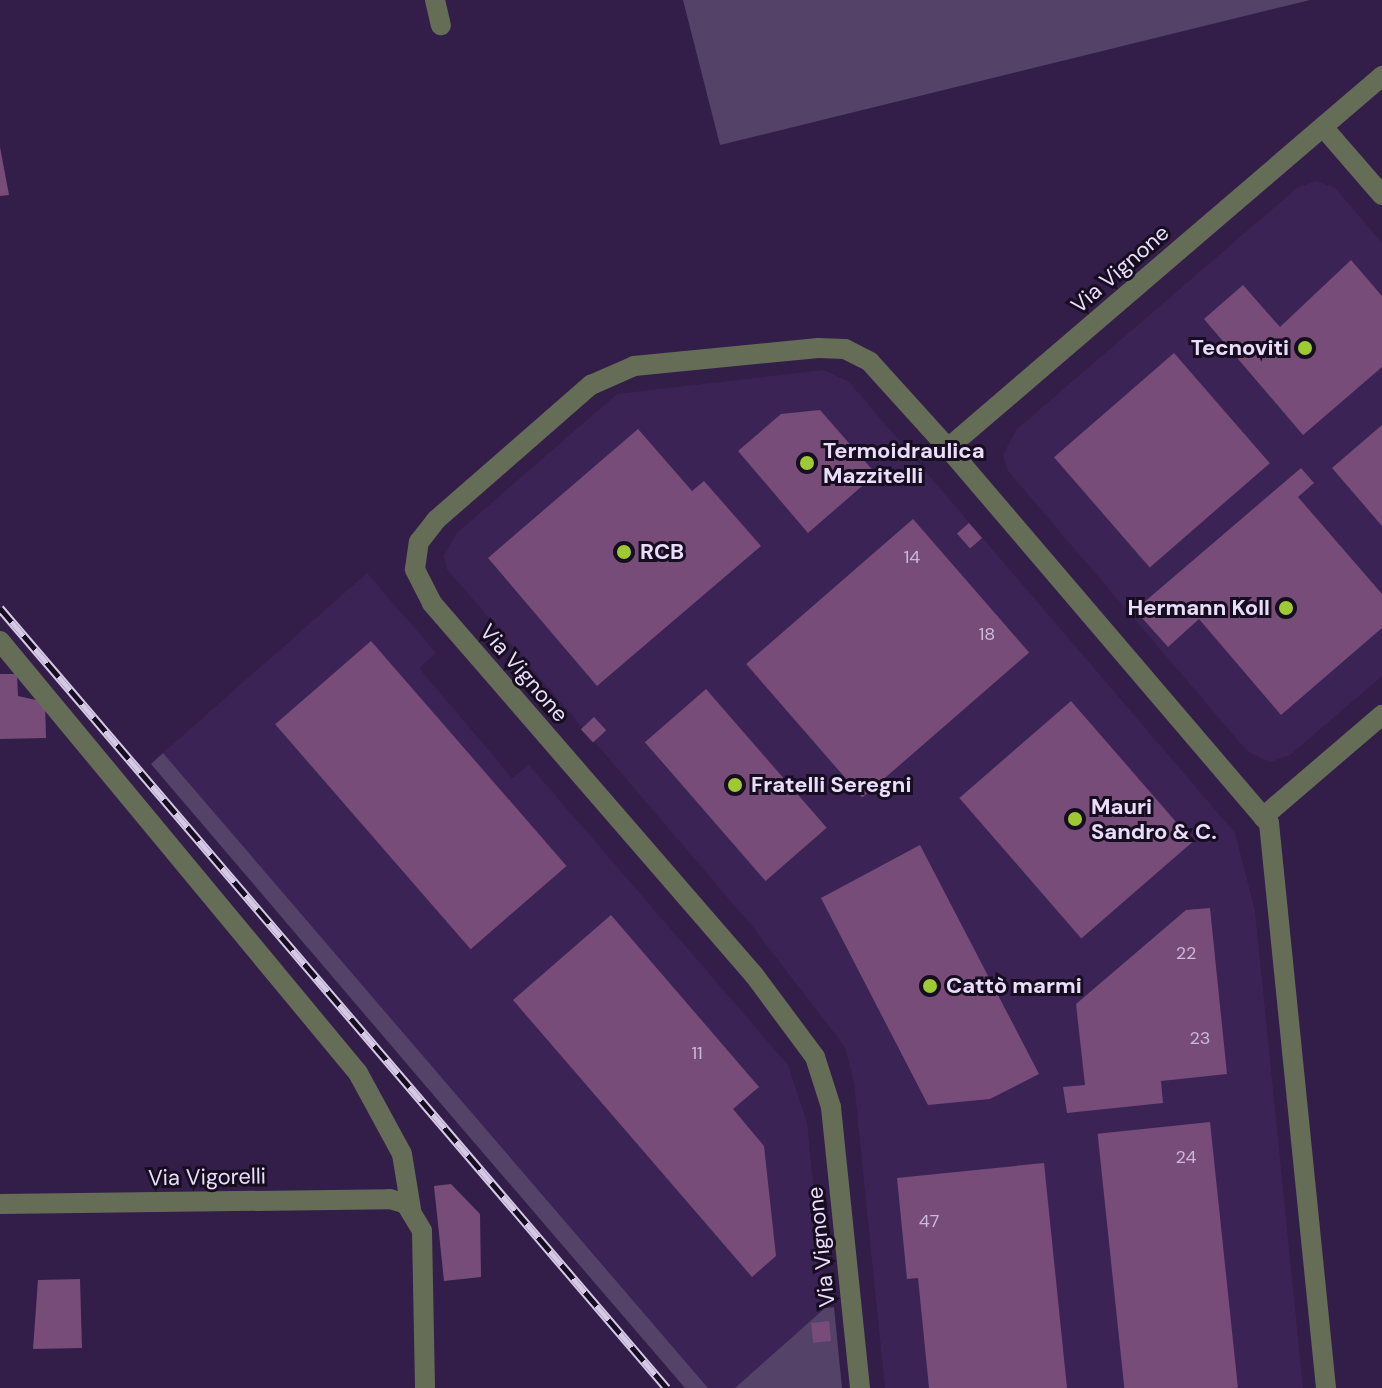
<!DOCTYPE html>
<html>
<head>
<meta charset="utf-8">
<style>
	body { margin:0 }
	#map { position:relative; width:1382px; height:1388px; overflow:hidden; background:#331e49; font-family:"DM Sans",sans-serif }
	div>[style] { position:absolute }
	[style*='--x'] { left:calc(var(--x)*1px); top:calc(var(--y)*1px); width:calc(var(--w)*1px); rotate:calc(var(--a)*1deg) }
	.built>* { inset:0; background:#3c2355 }
	.green>* { inset:0; background:#544269 }
	.building>* { inset:0; background:#774c79; transform-origin:0 0 }
	.minor>* { height:20px; margin:-10px; padding:0 10px; transform-origin:10px; border-radius:10px; background:#656d57 }
	.rail>* { height:9px; margin-top:-4.5px; transform-origin:0; background:repeating-linear-gradient(90deg,#170d21 0 18px,#d5c8e5 0 36px); box-sizing:border-box; border-block:2px solid #d5c8e5 }
	.dots>* { width:22px; height:22px; translate:-50% -50%; box-sizing:border-box; border:4px solid #170d21; border-radius:50% }
	span { translate:-50% -50%; white-space:nowrap; text-align:center; line-height:1.15; -webkit-text-stroke:6px #170d21; paint-order:stroke }
	.number-label { font-size:18px; color:#ccb9d9 }
	.number-label span { -webkit-text-stroke-width:0 }
	.street-label { font-size:22px; color:#e9ddf9 }
	.poi-label { font-size:22px; color:#e9ddf9; font-weight:700 }
	.right { translate:-100% -50%; text-align:right }
	.left { translate:0 -50%; text-align:left }
</style>
</head>
<body>
<div id="map">
	<div class="built">
		<div style="clip-path:polygon(1316px 181px,1335px 188px,1382px 243px,1382px 676px,1290px 755px,1270px 762px,1248px 752px,1008px 471px,1003px 455px,1016px 430px,1297px 188px)"></div>
		<div style="clip-path:polygon(824px 370px,849px 382px,1235px 833px,1255px 911px,1303px 1388px,885px 1388px,854px 1082px,845px 1047px,752px 926px,447px 569px,444px 556px,456px 534px,617px 394px)"></div>
		<div style="clip-path:polygon(367px 573px,436px 653px,419px 668px,512px 778px,529px 765px,788px 1065px,807px 1122px,825px 1308px,735px 1388px,708px 1388px,163px 753px)"></div>
	</div>
	<div class="green">
		<div style="clip-path:polygon(683px 0,1310px 0,720px 145px)"></div>
		<div style="clip-path:polygon(163px 753px,708px 1388px,685px 1388px,430px 1091px,151px 764px)"></div>
		<div style="clip-path:polygon(834px 1307px,842px 1388px,735px 1388px,825px 1308px)"></div>
	</div>
	<div class="building">
		<div style="clip-path:polygon(0 147px,9px 195px,0 196px)"></div>
		<div style="clip-path:polygon(1351px 260px,1382px 296px,1382px 367px,1303px 435px,1204px 319px,1243px 285px,1280px 327px)"></div>
		<div style="left:1174px;top:353px;width:146px;height:159px;rotate:49deg"></div>
		<div style="clip-path:polygon(820px 410px,876px 474px,808px 533px,738px 451px,781px 414px)"></div>
		<div style="clip-path:polygon(1382px 425px,1382px 526px,1332px 468px)"></div>
		<div style="clip-path:polygon(638px 429px,692px 491px,704px 481px,761px 546px,597px 686px,488px 558px)"></div>
		<div style="clip-path:polygon(1301px 468px,1314px 483px,1298px 497px,1382px 594px,1382px 628px,1281px 715px,1199px 619px,1168px 647px,1135px 610px)"></div>
		<div style="left:913px;top:519px;width:177px;height:221px;rotate:49deg"></div>
		<div style="left:969px;top:523px;width:20px;height:16px;rotate:49deg"></div>
		<div style="left:371px;top:641px;width:298px;height:127px;rotate:49deg"></div>
		<div style="clip-path:polygon(0 674px,17px 674px,18px 696px,45px 702px,46px 738px,0 739px)"></div>
		<div style="left:706px;top:689px;width:184px;height:81px;rotate:49deg"></div>
		<div style="left:1071px;top:701px;width:186px;height:148px;rotate:49deg"></div>
		<div style="left:594px;top:717px;width:18px;height:18px;rotate:47deg"></div>
		<div style="clip-path:polygon(920px 845px,1039px 1074px,990px 1099px,928px 1105px,821px 898px)"></div>
		<div style="clip-path:polygon(1210px 908px,1227px 1074px,1161px 1081px,1163px 1103px,1067px 1113px,1063px 1087px,1085px 1085px,1076px 1004px,1186px 910px)"></div>
		<div style="clip-path:polygon(611px 915px,759px 1087px,733px 1109px,764px 1146px,776px 1256px,752px 1277px,513px 1000px)"></div>
		<div style="left:1210px;top:1122px;width:267px;height:113px;rotate:84deg"></div>
		<div style="clip-path:polygon(1044px 1163px,1067px 1388px,929px 1388px,918px 1278px,907px 1279px,897px 1178px)"></div>
		<div style="clip-path:polygon(451px 1184px,480px 1214px,481px 1277px,444px 1281px,434px 1186px)"></div>
		<div style="clip-path:polygon(80px 1279px,82px 1348px,33px 1349px,38px 1280px)"></div>
		<div style="left:829px;top:1321px;width:20px;height:18px;rotate:84deg"></div>
	</div>
	<div class="minor">
		<div style="--x:435;--y:0;--w:26;--a:77"></div>
		<div style="--x:1323;--y:127;--w:90;--a:49.1"></div>
		<div style="--x:948;--y:448;--w:485;--a:49.5"></div>
		<div style="--x:0;--y:641;--w:561;--a:50.35"></div>
		<div style="--x:358;--y:1073;--w:92;--a:61.5"></div>
		<div style="--x:402;--y:1154;--w:56;--a:80.7"></div>
		<div style="--x:0;--y:1204;--w:390;--a:-0.7"></div>
		<div style="--x:390;--y:1199;--w:17;--a:17"></div>
		<div style="--x:406;--y:1204;--w:31;--a:59"></div>
		<div style="--x:422;--y:1231;--w:157;--a:88.9"></div>
		<div style="--x:860;--y:1388;--w:282;--a:-95.9"></div>
		<div style="--x:831;--y:1107;--w:52;--a:-107.7"></div>
		<div style="--x:815;--y:1057;--w:102;--a:-126.6"></div>
		<div style="--x:754;--y:975;--w:492;--a:-130.9"></div>
		<div style="--x:432;--y:603;--w:38;--a:-117"></div>
		<div style="--x:415;--y:569;--w:27;--a:-82"></div>
		<div style="--x:419;--y:542;--w:28;--a:-52"></div>
		<div style="--x:436;--y:520;--w:206;--a:-41.1"></div>
		<div style="--x:591;--y:385;--w:47;--a:-23.8"></div>
		<div style="--x:634;--y:366;--w:185;--a:-5.6"></div>
		<div style="--x:818;--y:348;--w:27;--a:2"></div>
		<div style="--x:845;--y:349;--w:28;--a:27"></div>
		<div style="--x:870;--y:362;--w:116;--a:47.8"></div>
		<div style="--x:948;--y:448;--w:572;--a:-40.6"></div>
		<div style="--x:1326;--y:1388;--w:568;--a:-95.76"></div>
		<div style="--x:1269;--y:823;--w:8;--a:-135"></div>
		<div style="--x:1263;--y:817;--w:157;--a:-40.6"></div>
	</div>
	<div class="rail">
		<div style="--x:0;--y:608;--w:1026;--a:49.47"></div>
	</div>
	<div class="dots">
		<div style="left:1305px;top:348px;background:#9eca2f"></div>
		<div style="left:807px;top:463px;background:#9eca2f"></div>
		<div style="left:624px;top:552px;background:#9eca2f"></div>
		<div style="left:1286px;top:608px;background:#9eca2f"></div>
		<div style="left:735px;top:785px;background:#9eca2f"></div>
		<div style="left:1075px;top:819px;background:#9eca2f"></div>
		<div style="left:930px;top:986px;background:#9eca2f"></div>
	</div>
	<div class="number-label">
		<span style="left:912px;top:557px">14</span>
		<span style="left:987px;top:634px">18</span>
		<span style="left:1186px;top:953px">22</span>
		<span style="left:1200px;top:1038px">23</span>
		<span style="left:697px;top:1053px">11</span>
		<span style="left:1186px;top:1157px">24</span>
		<span style="left:929px;top:1221px">47</span>
	</div>
	<div class="street-label">
		<span style="left:1120px;top:269px;rotate:-41deg">Via Vignone</span>
		<span style="left:524px;top:673px;rotate:49deg">Via Vignone</span>
		<span style="left:207px;top:1177px;rotate:-1deg">Via Vigorelli</span>
		<span style="left:821px;top:1247px;rotate:-96deg">Via Vignone</span>
	</div>
	<div class="poi-label">
		<span class="right" style="left:1289px;top:348px">Tecnoviti</span>
		<span class="left" style="left:823px;top:463px">Termoidraulica<br>Mazzitelli</span>
		<span class="left" style="left:640px;top:552px">RCB</span>
		<span class="right" style="left:1270px;top:608px">Hermann Koll</span>
		<span class="left" style="left:751px;top:785px">Fratelli Seregni</span>
		<span class="left" style="left:1091px;top:819px">Mauri<br>Sandro &amp; C.</span>
		<span class="left" style="left:946px;top:986px">Cattò marmi</span>
	</div>
</div>
</body>
</html>
